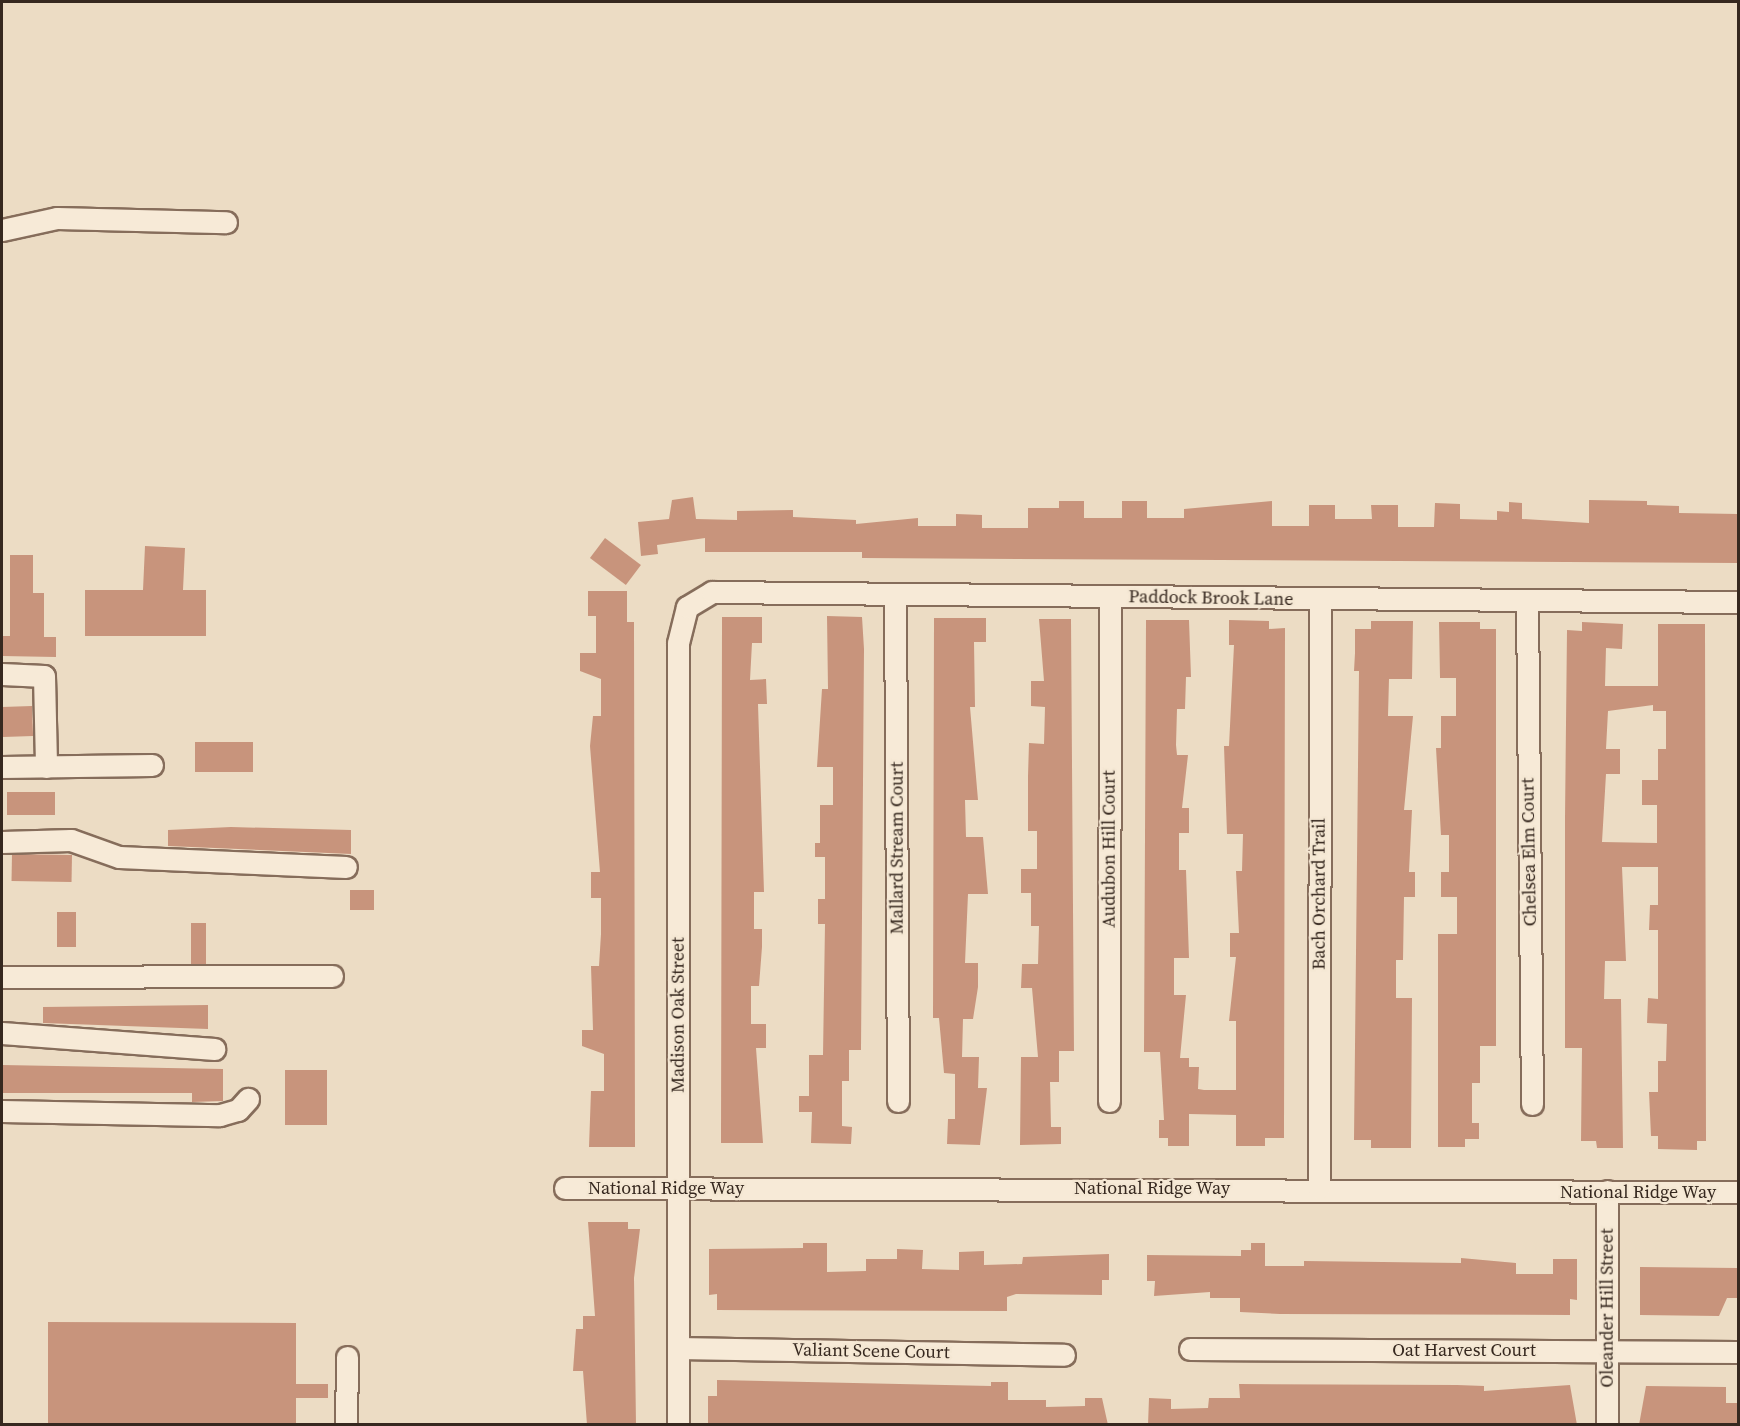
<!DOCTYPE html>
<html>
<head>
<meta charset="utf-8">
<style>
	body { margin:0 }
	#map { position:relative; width:1740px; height:1426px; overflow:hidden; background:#ecdcc4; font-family:"Source Serif 4",serif }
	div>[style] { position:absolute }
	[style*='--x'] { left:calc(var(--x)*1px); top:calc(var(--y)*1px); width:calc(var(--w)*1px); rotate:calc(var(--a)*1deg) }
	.building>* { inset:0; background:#c8947c; transform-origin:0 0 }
	.roads { filter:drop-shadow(2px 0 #866d5b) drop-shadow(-2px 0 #866d5b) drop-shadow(0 2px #866d5b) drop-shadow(0 -2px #866d5b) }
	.minor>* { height:21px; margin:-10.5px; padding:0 10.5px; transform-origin:10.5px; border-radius:10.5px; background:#f7ead7 }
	span { translate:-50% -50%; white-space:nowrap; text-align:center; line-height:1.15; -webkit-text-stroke:4.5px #f4e7d3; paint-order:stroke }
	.street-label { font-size:18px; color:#36281f }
	.frame { position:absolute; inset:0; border:3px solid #36281f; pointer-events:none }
</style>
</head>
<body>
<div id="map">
	<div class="building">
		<div style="clip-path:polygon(693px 497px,696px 519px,737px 520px,737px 511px,793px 510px,793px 517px,856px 520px,856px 524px,918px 518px,918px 526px,956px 526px,956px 514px,982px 515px,982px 528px,1028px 528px,1028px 508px,1059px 508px,1059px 501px,1084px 501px,1084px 518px,1122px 518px,1122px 501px,1147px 501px,1147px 518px,1184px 518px,1184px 509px,1272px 501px,1272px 526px,1309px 526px,1309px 505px,1335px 505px,1335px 519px,1372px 519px,1371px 505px,1398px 505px,1398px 527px,1434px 527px,1435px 503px,1460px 504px,1460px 519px,1497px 520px,1497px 511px,1509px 512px,1509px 502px,1522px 503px,1522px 519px,1589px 523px,1589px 500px,1647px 501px,1647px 505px,1679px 506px,1679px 513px,1738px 514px,1738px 563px,862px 558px,862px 552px,705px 552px,705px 538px,657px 545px,658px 554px,641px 556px,638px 522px,669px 519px,672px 500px)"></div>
		<div style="left:605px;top:538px;width:45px;height:25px;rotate:37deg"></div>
		<div style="clip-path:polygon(145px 546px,185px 548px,183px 590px,206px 590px,206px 636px,85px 636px,85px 590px,143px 590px)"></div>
		<div style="clip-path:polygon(10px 555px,33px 555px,33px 593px,44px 593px,44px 637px,56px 637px,56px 657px,2px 656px,2px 636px,10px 636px)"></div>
		<div style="clip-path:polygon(588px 591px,627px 591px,627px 622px,634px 622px,635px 1147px,589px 1147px,591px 1091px,604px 1091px,604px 1054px,582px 1046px,582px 1030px,593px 1030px,591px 966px,599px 966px,601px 934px,601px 898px,591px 898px,591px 872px,600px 872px,590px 746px,593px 716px,601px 716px,601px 679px,580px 671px,580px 653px,596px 653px,596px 616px,588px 616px)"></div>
		<div style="clip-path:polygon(827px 616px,862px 617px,864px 649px,861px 1050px,849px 1050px,849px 1081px,842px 1081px,842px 1126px,852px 1127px,851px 1144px,811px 1143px,812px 1112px,799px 1112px,799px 1096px,809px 1096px,809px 1055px,823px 1055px,825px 924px,818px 924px,818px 899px,825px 899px,825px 857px,815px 857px,815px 843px,820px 843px,820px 805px,833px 805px,833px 767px,817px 767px,822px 689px,828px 689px)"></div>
		<div style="clip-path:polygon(722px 617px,762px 617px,762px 643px,752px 643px,750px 680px,766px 679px,767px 704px,758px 704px,764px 892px,754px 892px,754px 929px,762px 929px,762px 947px,759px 986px,751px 986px,751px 1024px,766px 1024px,766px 1048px,756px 1048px,763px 1143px,721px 1143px)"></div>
		<div style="clip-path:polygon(934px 618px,986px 618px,986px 642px,974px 642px,975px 707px,970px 707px,978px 800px,965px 800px,966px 837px,983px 837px,988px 894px,968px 894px,965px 963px,978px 963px,978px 987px,973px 1019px,963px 1019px,962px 1057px,979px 1057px,978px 1088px,987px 1088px,980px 1145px,947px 1144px,948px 1119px,955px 1119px,955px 1074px,944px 1073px,939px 1018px,933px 1018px)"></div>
		<div style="clip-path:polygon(1039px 619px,1071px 619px,1074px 1051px,1059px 1051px,1059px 1082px,1050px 1082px,1051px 1127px,1061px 1127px,1061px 1144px,1020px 1145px,1021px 1057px,1038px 1057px,1032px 988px,1021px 988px,1022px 964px,1038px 964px,1039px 926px,1031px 926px,1031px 893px,1021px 893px,1021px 869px,1037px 869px,1037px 831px,1028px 831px,1028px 776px,1029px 743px,1044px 744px,1045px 707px,1031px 706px,1031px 681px,1044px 681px)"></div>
		<div style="clip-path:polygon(1146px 620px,1189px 620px,1191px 677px,1186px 677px,1185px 709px,1177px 709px,1176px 745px,1177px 755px,1188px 755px,1182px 808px,1189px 808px,1189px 833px,1179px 833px,1179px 870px,1186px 870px,1189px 958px,1174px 958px,1174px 995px,1186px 995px,1180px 1058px,1189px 1058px,1189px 1067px,1199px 1067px,1198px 1089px,1204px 1090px,1236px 1090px,1236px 1021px,1229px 1021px,1236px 957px,1230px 957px,1230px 933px,1239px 933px,1236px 871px,1242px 871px,1243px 834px,1227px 834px,1224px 746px,1229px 746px,1234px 645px,1229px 645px,1229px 620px,1269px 621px,1269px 629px,1285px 628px,1284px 1138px,1265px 1138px,1265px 1146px,1236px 1146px,1236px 1115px,1189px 1114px,1189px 1146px,1168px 1146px,1168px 1138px,1159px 1138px,1159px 1120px,1164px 1120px,1160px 1052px,1144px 1052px)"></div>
		<div style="clip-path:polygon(1371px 621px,1413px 621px,1412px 679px,1389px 679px,1388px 716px,1413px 716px,1404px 810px,1412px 810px,1409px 872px,1415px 872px,1415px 897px,1404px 897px,1403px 960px,1396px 960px,1396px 998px,1412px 998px,1411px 1148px,1371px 1148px,1371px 1140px,1354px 1140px,1359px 671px,1354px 671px,1355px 653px,1355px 629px,1371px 629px)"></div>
		<div style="clip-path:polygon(1439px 622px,1480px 622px,1480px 629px,1496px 629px,1496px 1046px,1480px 1046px,1480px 1083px,1472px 1083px,1472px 1123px,1479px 1123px,1479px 1139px,1465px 1139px,1465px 1147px,1438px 1147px,1438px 934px,1457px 934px,1457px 897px,1441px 897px,1441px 872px,1449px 872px,1449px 835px,1441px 835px,1436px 748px,1441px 748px,1441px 716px,1456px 716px,1456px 678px,1440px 678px)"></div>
		<div style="clip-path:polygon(evenodd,1582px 622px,1623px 624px,1622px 649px,1606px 648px,1605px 686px,1658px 686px,1658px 624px,1705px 624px,1706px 1141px,1697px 1141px,1697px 1150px,1658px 1149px,1658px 1136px,1651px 1136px,1649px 1092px,1658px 1092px,1658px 1061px,1666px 1061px,1667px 1024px,1647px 1023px,1648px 998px,1658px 999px,1658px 930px,1649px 930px,1650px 905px,1658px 905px,1658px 867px,1622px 867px,1626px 961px,1605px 961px,1604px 999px,1621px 999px,1623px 1148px,1597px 1148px,1596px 1141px,1581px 1141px,1582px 1048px,1565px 1048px,1565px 818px,1567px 630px,1582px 631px,1582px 622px,1653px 705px,1653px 711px,1666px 711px,1666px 749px,1658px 749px,1658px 780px,1642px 780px,1642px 805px,1657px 805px,1657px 843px,1602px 842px,1606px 774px,1620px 774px,1620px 749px,1606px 749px,1608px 711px,1653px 705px)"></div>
		<div style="left:32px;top:706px;width:30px;height:30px;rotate:88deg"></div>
		<div style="left:195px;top:742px;width:58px;height:30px"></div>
		<div style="left:55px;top:792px;width:23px;height:48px;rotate:90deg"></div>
		<div style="clip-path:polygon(231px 827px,351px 830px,351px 854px,168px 846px,168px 830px)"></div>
		<div style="left:12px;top:854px;width:60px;height:27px;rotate:1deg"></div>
		<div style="left:350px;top:890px;width:24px;height:20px"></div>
		<div style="left:57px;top:912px;width:19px;height:35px"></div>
		<div style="left:191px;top:923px;width:15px;height:41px"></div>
		<div style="clip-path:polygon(208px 1005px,208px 1029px,43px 1023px,43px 1007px)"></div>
		<div style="clip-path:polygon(2px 1065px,223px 1069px,223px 1101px,192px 1102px,192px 1093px,2px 1093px)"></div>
		<div style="left:285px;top:1070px;width:42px;height:55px"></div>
		<div style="clip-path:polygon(588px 1222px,628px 1222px,628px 1229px,640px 1229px,634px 1278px,636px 1425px,587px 1425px,583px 1371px,573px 1371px,576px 1329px,583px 1329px,583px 1316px,595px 1316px)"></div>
		<div style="clip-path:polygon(803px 1243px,827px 1243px,827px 1272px,866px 1271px,866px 1259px,897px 1259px,897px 1249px,923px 1250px,922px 1269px,959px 1270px,959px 1252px,984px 1251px,984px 1265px,1022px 1264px,1023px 1257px,1109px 1254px,1109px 1280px,1102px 1280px,1102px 1295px,1016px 1294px,1007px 1297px,1007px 1311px,717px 1310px,717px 1294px,709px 1295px,709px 1249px,803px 1248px)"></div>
		<div style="clip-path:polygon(1251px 1243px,1265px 1243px,1265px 1266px,1304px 1266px,1304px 1261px,1461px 1263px,1461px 1258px,1516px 1263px,1516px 1274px,1553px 1274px,1553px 1259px,1577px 1259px,1577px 1300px,1570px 1299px,1570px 1315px,1280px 1314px,1240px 1312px,1240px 1298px,1210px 1298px,1210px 1292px,1154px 1296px,1155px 1281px,1147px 1281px,1147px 1255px,1241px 1256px,1241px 1250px,1251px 1250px)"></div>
		<div style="clip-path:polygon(1640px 1267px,1738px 1268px,1738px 1298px,1727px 1298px,1719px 1316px,1640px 1315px)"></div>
		<div style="clip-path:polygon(48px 1322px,296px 1323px,296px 1384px,328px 1384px,328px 1398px,296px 1398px,296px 1425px,48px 1425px)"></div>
		<div style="clip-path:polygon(717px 1380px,991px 1386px,991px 1382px,1008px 1382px,1008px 1400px,1046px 1400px,1046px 1407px,1085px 1406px,1085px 1398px,1102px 1398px,1108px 1425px,708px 1425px,708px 1396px,717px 1396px)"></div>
		<div style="clip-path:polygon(1239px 1384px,1457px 1385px,1484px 1386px,1484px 1391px,1570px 1385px,1577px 1425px,1148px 1425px,1149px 1398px,1171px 1399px,1171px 1409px,1208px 1408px,1209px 1398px,1240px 1398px)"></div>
		<div style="clip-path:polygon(1646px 1386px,1726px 1387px,1726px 1403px,1738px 1403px,1738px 1425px,1639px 1425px)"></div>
	</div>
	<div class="roads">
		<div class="minor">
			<div style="--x:2;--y:230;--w:56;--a:-12.3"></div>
			<div style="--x:57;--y:218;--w:169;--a:1.4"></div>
			<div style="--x:895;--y:594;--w:507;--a:89.66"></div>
			<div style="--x:1527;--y:601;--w:503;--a:89.43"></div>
			<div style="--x:2;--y:674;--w:42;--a:2.7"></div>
			<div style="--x:44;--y:676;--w:91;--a:88.7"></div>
			<div style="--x:2;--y:767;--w:150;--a:-0.8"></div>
			<div style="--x:2;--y:842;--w:69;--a:-1.7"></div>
			<div style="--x:71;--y:840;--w:51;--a:19.5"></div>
			<div style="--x:119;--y:857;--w:227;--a:2.5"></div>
			<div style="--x:2;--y:977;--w:330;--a:-0.2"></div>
			<div style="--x:2;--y:1033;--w:213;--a:4.3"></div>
			<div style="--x:1109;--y:1101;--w:504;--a:-89.89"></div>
			<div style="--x:2;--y:1111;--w:218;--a:1.1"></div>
			<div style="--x:220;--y:1115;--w:19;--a:-16"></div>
			<div style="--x:238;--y:1110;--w:15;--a:-48"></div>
			<div style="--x:565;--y:1188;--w:1173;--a:0.2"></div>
			<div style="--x:1319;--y:1188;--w:589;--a:-89.9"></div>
			<div style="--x:678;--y:1348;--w:386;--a:1"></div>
			<div style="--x:1190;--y:1349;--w:548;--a:0.31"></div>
			<div style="--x:346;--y:1424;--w:67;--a:-89.1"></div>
			<div style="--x:678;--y:1424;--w:781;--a:-90"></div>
			<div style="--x:678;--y:643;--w:37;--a:-76"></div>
			<div style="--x:687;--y:607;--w:29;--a:-31"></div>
			<div style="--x:712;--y:592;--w:1026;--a:0.56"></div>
			<div style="--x:1607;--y:1424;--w:233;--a:-90"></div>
		</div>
	</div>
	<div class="street-label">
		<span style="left:1211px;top:598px;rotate:1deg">Paddock Brook Lane</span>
		<span style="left:897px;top:848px;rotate:-90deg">Mallard Stream Court</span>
		<span style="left:1109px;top:849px;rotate:-90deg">Audubon Hill Court</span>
		<span style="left:1529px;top:852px;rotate:-91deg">Chelsea Elm Court</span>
		<span style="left:1319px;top:894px;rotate:-90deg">Bach Orchard Trail</span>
		<span style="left:678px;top:1015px;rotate:-90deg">Madison Oak Street</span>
		<span style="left:666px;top:1188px">National Ridge Way</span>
		<span style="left:1152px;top:1188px">National Ridge Way</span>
		<span style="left:1638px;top:1192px">National Ridge Way</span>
		<span style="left:1607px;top:1308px;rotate:-90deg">Oleander Hill Street</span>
		<span style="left:1464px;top:1350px">Oat Harvest Court</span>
		<span style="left:871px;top:1351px;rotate:1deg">Valiant Scene Court</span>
	</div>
	<div class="frame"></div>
</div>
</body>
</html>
